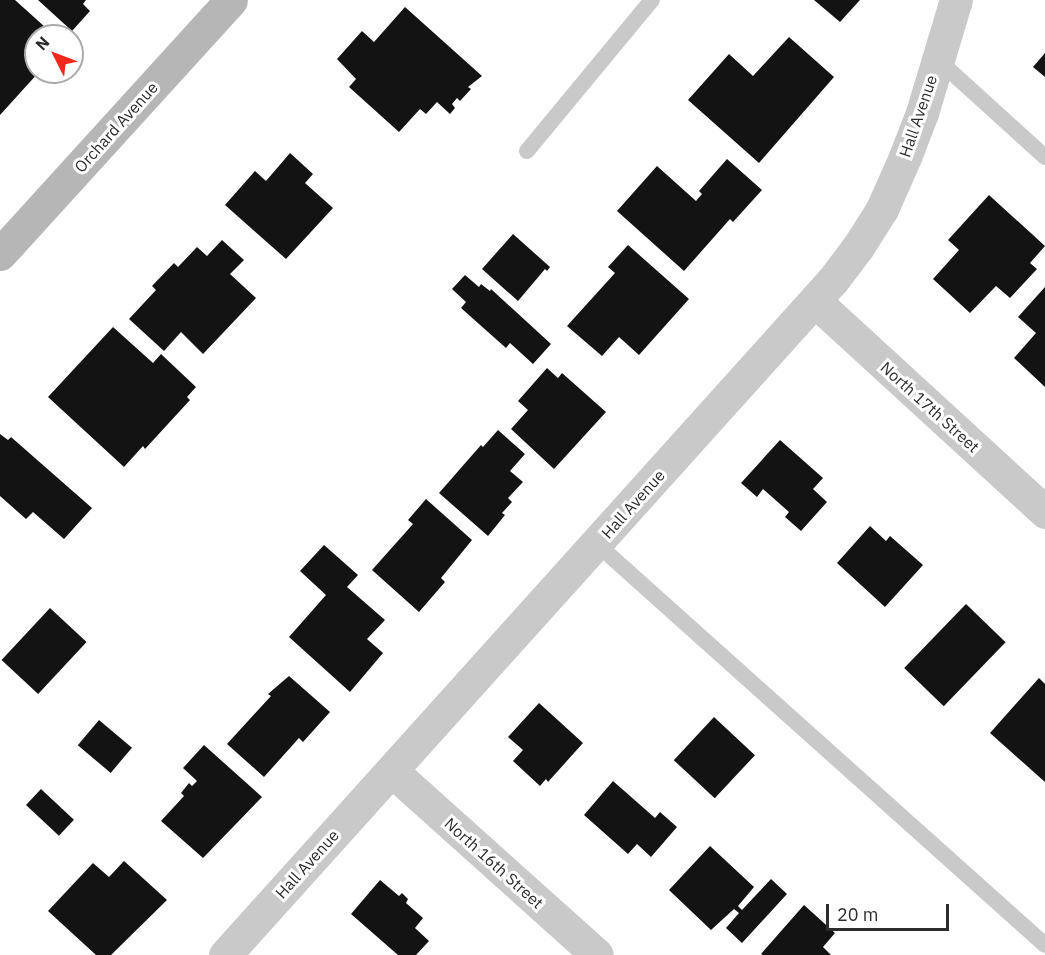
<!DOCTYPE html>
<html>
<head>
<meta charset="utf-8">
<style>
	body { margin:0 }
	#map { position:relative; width:1045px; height:955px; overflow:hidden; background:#fff; font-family:"IBM Plex Sans",sans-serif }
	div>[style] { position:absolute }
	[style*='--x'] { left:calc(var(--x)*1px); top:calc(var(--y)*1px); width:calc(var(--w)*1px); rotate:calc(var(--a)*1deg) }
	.building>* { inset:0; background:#131313; transform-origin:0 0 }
	.lane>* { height:16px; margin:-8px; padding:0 8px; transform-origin:8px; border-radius:8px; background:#c9c9c9 }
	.street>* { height:33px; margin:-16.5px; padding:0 16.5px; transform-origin:16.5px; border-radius:16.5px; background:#c9c9c9 }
	.secondary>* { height:33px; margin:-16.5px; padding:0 16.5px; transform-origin:16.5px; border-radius:16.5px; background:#b6b6b6 }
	span { translate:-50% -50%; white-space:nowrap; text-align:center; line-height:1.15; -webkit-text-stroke:6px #fff; paint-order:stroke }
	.street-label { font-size:16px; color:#2c2c2c }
	.north { position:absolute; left:24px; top:24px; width:60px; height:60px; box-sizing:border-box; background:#fff; border:2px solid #ababab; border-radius:50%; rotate:312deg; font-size:16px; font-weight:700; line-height:24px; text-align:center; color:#2c2c2c }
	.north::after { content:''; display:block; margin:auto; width:21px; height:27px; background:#f4291e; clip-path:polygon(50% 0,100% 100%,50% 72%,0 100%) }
	.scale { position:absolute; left:826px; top:904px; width:123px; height:27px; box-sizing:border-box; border:3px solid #2c2c2c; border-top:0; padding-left:8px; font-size:18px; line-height:21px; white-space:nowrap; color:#2c2c2c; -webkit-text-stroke:4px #fff; paint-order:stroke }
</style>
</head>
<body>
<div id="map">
	<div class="building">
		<div style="clip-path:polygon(0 0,15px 0,55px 36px,36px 36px,36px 72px,39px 72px,0 115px)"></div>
		<div style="clip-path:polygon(38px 0,86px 0,83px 4px,90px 11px,72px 31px)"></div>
		<div style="clip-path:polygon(814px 0,860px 0,840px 22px)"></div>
		<div style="clip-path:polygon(405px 7px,482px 76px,468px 87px,471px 89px,460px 101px,457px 98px,452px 104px,455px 108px,450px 114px,437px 102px,426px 114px,420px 109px,399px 132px,349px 87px,356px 79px,337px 59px,362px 31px,374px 42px)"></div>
		<div style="clip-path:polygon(789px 37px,834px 77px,759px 163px,688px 100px,729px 54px,753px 76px)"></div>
		<div style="clip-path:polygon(1045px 53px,1045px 77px,1033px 67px)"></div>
		<div style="clip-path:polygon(290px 153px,313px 174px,305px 183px,333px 208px,286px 259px,225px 205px,255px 171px,266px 181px)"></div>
		<div style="clip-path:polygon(727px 159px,762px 190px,733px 222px,730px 219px,684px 271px,617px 211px,657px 166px,696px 201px,702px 194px,699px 191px)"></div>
		<div style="clip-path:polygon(989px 195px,1045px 246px,1030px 263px,1037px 269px,1010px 298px,996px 286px,970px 313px,933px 279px,959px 250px,948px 240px)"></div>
		<div style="clip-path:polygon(513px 234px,550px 267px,547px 271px,545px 269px,518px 301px,482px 269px)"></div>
		<div style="clip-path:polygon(222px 240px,244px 260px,230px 274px,256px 298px,203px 354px,181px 332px,164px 351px,129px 319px,156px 290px,152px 286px,174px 263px,178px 267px,197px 247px,207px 256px)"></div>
		<div style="clip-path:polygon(628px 245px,689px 299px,639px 355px,619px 337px,602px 356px,567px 326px,615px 273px,608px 267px)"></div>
		<div style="clip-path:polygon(465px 275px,479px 287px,481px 284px,490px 291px,491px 289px,551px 344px,533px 364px,510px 343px,506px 348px,461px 308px,466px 302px,452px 289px)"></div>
		<div style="clip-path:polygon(1045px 287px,1045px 387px,1014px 358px,1036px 333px,1018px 317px)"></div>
		<div style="clip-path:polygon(113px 327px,153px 363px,161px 354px,196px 387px,187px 397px,190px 400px,145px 449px,143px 446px,124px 467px,48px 397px)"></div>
		<div style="clip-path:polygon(547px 368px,558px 378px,562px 373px,606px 412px,554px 469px,511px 429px,528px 410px,518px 401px)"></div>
		<div style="clip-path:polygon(498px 430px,525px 454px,510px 471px,523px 482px,508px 498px,512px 502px,502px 513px,505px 515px,488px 536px,439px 493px,481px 445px,483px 447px)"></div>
		<div style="clip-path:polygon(0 434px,8px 440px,11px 437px,92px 508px,64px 539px,33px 512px,26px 519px,0 496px)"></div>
		<div style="clip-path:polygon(780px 440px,823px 478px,813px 489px,827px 502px,801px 531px,785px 517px,789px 512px,763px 489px,757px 497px,741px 483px)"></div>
		<div style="clip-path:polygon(426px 499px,472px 540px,441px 578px,445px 582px,419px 612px,372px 570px,413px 524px,408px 520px)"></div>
		<div style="clip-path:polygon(870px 526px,886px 541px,890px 536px,923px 565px,885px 607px,837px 563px)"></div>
		<div style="clip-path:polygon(324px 545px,358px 575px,347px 587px,385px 620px,367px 639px,383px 653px,350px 692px,289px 637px,326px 595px,300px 571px)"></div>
		<div style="left:966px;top:604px;width:55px;height:89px;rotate:44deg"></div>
		<div style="left:50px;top:608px;width:50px;height:71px;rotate:43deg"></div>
		<div style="clip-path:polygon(289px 676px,330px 712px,303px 742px,299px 738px,264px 777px,227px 744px,271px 696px,268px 694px)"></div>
		<div style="clip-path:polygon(1039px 678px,1045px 684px,1045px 782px,990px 733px)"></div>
		<div style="clip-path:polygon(539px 703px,583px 743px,548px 782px,546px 779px,540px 786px,513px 761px,523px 750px,508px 737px)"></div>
		<div style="left:714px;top:717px;width:56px;height:59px;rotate:43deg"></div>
		<div style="left:99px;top:720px;width:43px;height:33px;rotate:40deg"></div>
		<div style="clip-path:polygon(204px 745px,262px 797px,203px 858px,161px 821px,184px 796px,181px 793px,189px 783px,192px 786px,197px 781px,183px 768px)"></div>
		<div style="clip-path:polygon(613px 781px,655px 818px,660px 812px,677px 827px,651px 857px,637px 844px,628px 854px,584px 815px)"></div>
		<div style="left:41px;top:789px;width:45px;height:22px;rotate:43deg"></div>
		<div style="clip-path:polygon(710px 846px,754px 887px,738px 906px,742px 910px,771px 879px,787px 894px,742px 943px,726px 928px,739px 913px,734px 909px,711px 930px,669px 890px)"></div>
		<div style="clip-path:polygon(124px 861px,167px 900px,111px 955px,96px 955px,48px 911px,93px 863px,109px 877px)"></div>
		<div style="clip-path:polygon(380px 880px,399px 896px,402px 893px,408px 899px,406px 903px,423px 918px,415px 928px,429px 941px,416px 955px,398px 955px,351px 914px)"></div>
		<div style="clip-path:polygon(804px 905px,835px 933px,823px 947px,831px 955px,763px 955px,761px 954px)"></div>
	</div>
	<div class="lane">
		<div style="--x:937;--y:59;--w:146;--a:42.2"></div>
		<div style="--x:527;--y:151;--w:196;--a:-50.4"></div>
		<div style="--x:597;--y:544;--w:601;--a:41.83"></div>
	</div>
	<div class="street">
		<div style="--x:816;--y:302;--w:311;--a:42.5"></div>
		<div style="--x:392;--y:771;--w:275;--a:41.9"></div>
		<div style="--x:225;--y:955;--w:908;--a:-47.99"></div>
		<div style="--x:833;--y:280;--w:41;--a:-52.9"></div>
		<div style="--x:858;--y:247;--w:45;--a:-57.7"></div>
		<div style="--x:882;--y:209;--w:57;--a:-66.1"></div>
		<div style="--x:905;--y:157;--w:47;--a:-68.9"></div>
		<div style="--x:922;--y:113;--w:118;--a:-73.3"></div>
	</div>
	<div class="secondary">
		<div style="--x:0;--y:254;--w:343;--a:-47.7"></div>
	</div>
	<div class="street-label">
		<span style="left:918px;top:116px;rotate:-71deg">Hall Avenue</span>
		<span style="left:116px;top:127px;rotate:-48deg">Orchard Avenue</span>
		<span style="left:930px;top:407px;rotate:42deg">North 17th Street</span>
		<span style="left:633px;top:504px;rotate:-48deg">Hall Avenue</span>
		<span style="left:494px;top:863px;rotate:42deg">North 16th Street</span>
		<span style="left:307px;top:864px;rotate:-48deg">Hall Avenue</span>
	</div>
	<div class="north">N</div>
	<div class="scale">20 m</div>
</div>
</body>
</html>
